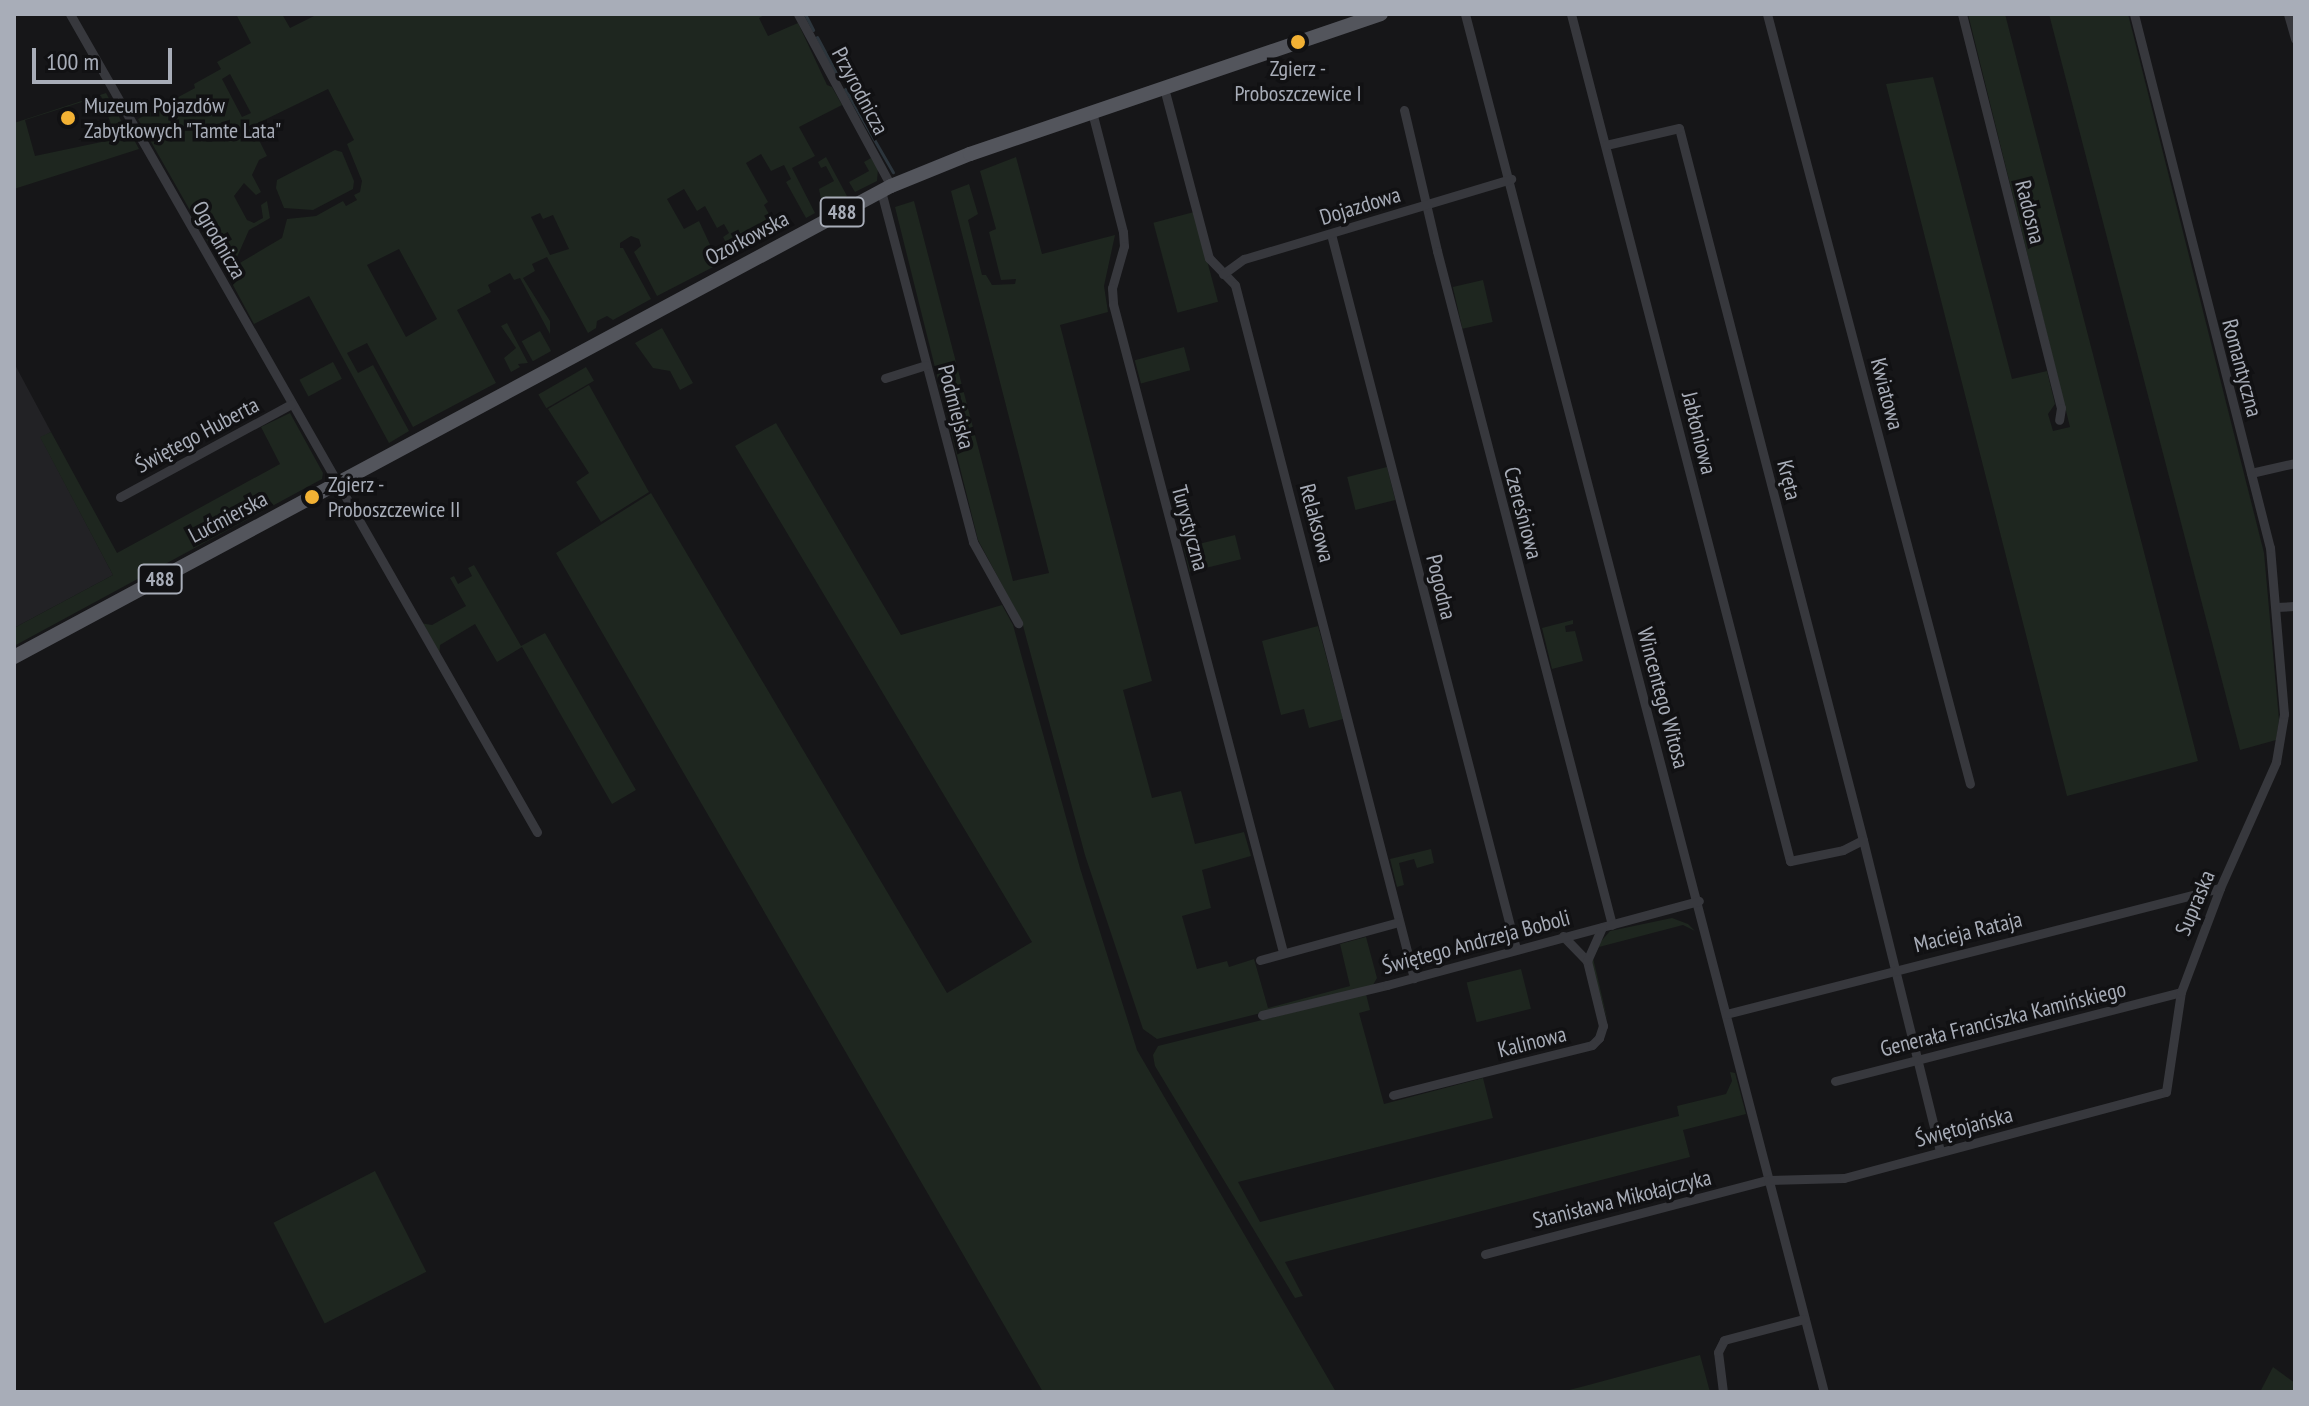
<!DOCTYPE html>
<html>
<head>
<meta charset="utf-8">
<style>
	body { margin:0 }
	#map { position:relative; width:2309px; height:1406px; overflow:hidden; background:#161618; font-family:"PT Sans Narrow",sans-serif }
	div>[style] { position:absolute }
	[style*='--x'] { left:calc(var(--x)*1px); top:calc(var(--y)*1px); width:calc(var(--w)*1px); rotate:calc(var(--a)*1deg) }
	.built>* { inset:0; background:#222225 }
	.green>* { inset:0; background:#1e261f; transform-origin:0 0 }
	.stream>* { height:3px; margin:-1.5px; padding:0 1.5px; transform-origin:1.5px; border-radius:1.5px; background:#2c353c }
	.minor>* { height:9px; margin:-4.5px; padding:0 4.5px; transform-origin:4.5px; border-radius:4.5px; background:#37383d }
	.primary>* { height:14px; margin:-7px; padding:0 7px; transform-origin:7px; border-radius:7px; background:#53555c }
	.dots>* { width:22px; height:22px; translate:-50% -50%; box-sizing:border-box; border:4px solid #111113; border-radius:50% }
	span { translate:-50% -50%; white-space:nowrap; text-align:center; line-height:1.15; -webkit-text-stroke:7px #111113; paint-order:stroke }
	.shield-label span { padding:2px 6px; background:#111113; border:2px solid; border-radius:6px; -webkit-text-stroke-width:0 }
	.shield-label { font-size:20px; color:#a8adb8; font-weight:700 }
	.poi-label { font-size:22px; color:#a8adb8 }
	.left { translate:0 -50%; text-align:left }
	.street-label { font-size:22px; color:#a8adb8 }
	.frame { position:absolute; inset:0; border:16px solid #a8adb8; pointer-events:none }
	.scale { position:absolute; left:32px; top:48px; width:140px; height:36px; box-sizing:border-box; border:4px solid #a8adb8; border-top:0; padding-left:10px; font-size:24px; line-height:28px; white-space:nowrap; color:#a8adb8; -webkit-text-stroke:6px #111113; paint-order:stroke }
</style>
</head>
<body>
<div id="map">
	<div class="built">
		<div style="clip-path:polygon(14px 363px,51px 432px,41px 438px,113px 575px,14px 628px)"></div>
	</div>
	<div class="green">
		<div style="clip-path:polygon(evenodd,236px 14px,282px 14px,290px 28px,318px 14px,766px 14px,759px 18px,768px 36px,798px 23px,827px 85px,832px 87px,842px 105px,799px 127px,815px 156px,792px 168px,815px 213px,806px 218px,786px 182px,791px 179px,784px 165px,771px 171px,761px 154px,746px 163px,768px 202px,764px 205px,779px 232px,733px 256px,723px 237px,729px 233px,724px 224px,717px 228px,705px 206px,697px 211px,684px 189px,667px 199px,684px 229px,699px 221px,719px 264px,657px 296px,634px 252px,641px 246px,639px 239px,631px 236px,620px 243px,620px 248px,623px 248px,651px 299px,613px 320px,607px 316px,597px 321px,596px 328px,588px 333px,547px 257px,532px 264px,535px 271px,523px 278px,550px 321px,550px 334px,520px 278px,514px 280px,510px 273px,488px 285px,491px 292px,457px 310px,496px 383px,413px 427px,367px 343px,347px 353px,358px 373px,373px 365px,409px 431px,389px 443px,309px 296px,254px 324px,227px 274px,228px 270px,282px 238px,287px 219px,316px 216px,343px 201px,346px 206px,357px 200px,354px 195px,360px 192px,362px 181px,347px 144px,354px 140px,328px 89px,252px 126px,253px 137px,257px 136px,267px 156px,259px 160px,252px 175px,261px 192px,256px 195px,244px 183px,234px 196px,247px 220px,254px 223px,263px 218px,261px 205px,267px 201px,270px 218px,249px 230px,237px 257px,225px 264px,220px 263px,138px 119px,195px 88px,194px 84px,221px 69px,217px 62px,251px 43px,236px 14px,230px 74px,251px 113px,242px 117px,222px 79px,230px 74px,236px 14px,540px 213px,543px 219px,553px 215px,569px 249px,550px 255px,531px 217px,540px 213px,236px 14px,399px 249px,437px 319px,406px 337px,367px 265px,399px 249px)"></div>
		<div style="clip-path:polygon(1968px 14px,2005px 14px,2198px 761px,2067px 796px,1886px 84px,1933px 77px,2012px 379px,2047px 371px,2055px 404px,2048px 414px,2053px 431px,2070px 427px)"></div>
		<div style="clip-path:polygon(2049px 14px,2128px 14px,2264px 553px,2279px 720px,2276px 740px,2240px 750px)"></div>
		<div style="clip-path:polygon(106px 93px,123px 124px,121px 129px,113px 130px,101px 96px,25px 120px,35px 156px,125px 137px,132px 136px,139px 149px,14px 189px,14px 123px)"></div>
		<div style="clip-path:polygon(335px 150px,342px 152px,354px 181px,353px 189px,313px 210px,284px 208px,276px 188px,277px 180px)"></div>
		<div style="clip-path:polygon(826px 157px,847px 196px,823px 209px,819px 189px,834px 181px,826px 166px,821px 168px,818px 162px)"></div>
		<div style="clip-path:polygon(1016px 157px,1042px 254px,1115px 235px,1104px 286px,1108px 312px,1060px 325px,1152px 681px,1123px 690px,1152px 798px,1181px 791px,1195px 844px,1244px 832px,1251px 856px,1202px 870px,1211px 908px,1182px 916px,1197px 969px,1227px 961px,1229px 967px,1254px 959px,1268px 1008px,1350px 986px,1340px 944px,1366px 937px,1377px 978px,1373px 985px,1157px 1039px,1143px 1029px,1085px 855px,1022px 622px,978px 540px,895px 207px,914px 201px,1013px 581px,1049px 573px,951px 191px,969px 184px,978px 214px,968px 220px,982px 275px,986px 275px,992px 285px,1015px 284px,1016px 279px,1001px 280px,989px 232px,996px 229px,980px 171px)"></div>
		<div style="clip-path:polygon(871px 158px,878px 169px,877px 181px,855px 192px,849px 182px,869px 171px,864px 162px)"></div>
		<div style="left:1194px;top:212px;width:93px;height:42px;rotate:75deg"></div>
		<div style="left:1483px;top:280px;width:43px;height:31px;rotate:77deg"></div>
		<div style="clip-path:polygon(507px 323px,528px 363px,518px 364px,520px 367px,511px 372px,504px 358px,516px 348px,501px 326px)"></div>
		<div style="clip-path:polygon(662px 328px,693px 383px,680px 390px,670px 371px,653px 368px,635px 343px)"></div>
		<div style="left:540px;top:331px;width:23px;height:21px;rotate:61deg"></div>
		<div style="left:1184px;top:347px;width:24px;height:51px;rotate:75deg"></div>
		<div style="left:333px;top:362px;width:19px;height:38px;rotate:62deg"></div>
		<div style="left:586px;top:367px;width:16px;height:55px;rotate:60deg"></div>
		<div style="clip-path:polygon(589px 385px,649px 492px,601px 522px,576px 482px,589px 473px,548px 409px)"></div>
		<div style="clip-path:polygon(290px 413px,323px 473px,322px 479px,14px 646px,14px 628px,113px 575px,40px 437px,51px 432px,117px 553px,280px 464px,261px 427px)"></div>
		<div style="clip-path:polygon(776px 423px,901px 635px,1002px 605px,1013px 625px,1080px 868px,1137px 1050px,1336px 1392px,1043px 1392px,556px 553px,651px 493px,947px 993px,1032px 942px,735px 446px)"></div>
		<div style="left:1387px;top:467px;width:34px;height:41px;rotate:76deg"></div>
		<div style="left:1235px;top:535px;width:25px;height:53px;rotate:76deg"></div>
		<div style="clip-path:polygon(474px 565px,521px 646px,545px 633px,636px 790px,612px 804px,522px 647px,497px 662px,475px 624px,440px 645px,439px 656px,420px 623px,432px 625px,466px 606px,450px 578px,454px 576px,458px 584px,472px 576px,468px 568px)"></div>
		<div style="clip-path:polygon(1573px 620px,1573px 624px,1565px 626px,1566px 632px,1575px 631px,1583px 661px,1552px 669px,1542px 628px)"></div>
		<div style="clip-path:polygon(1318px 626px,1343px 719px,1309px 728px,1304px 709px,1281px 715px,1262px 641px)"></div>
		<div style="clip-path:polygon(1431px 849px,1434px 863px,1417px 868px,1414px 859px,1399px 863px,1404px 885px,1397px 887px,1390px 859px)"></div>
		<div style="clip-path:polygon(1672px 918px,1688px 924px,1695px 931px,1683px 925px,1599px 947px,1593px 958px,1608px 1022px,1592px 967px,1591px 958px,1597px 946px,1610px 931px)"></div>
		<div style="left:1521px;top:969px;width:41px;height:56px;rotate:76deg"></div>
		<div style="clip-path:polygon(1366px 994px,1370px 1010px,1359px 1013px,1384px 1104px,1483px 1078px,1493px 1118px,1238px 1182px,1260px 1222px,1679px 1116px,1677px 1106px,1726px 1094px,1732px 1081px,1730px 1072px,1735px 1073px,1746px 1114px,1683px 1130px,1690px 1157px,1285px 1262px,1303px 1296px,1295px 1298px,1155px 1066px,1153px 1055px,1158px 1046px)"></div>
		<div style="left:375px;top:1171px;width:113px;height:114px;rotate:63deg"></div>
		<div style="clip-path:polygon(1700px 1355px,1710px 1392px,1561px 1392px,1581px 1387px)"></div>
		<div style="clip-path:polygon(2273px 1367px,2295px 1383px,2295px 1392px,2260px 1392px)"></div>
	</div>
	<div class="stream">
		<div style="--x:805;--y:14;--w:18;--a:63"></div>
		<div style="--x:817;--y:37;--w:47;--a:61.8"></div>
		<div style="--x:845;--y:89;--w:96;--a:60"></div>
	</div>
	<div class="minor">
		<div style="--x:70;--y:14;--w:942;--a:60.28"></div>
		<div style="--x:798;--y:14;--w:196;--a:61.6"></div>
		<div style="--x:1465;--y:14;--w:1424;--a:75.4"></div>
		<div style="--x:1571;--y:14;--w:875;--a:75.5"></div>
		<div style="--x:1790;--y:861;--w:54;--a:-11.7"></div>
		<div style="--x:1843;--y:850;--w:22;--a:-27"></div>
		<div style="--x:1863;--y:840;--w:735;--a:-104.49"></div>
		<div style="--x:1679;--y:128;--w:75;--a:166.9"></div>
		<div style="--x:1767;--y:14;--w:796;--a:75.23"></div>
		<div style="--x:1962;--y:14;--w:406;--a:75.9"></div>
		<div style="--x:2061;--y:408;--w:12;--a:99"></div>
		<div style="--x:2288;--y:14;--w:26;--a:74"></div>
		<div style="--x:1164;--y:88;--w:176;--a:75.2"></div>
		<div style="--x:1209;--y:258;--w:37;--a:46"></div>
		<div style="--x:1235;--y:285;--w:716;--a:75.52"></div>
		<div style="--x:1404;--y:110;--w:145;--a:76.8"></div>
		<div style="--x:1437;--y:251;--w:696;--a:75.44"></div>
		<div style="--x:1092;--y:112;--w:124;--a:75.5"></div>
		<div style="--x:1123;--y:232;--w:14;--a:86"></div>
		<div style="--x:1124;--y:246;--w:44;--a:105.9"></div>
		<div style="--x:1112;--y:288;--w:16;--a:86"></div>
		<div style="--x:1113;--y:304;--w:670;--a:75.3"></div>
		<div style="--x:881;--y:191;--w:363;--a:75.3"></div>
		<div style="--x:973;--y:542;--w:93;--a:60.9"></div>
		<div style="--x:1331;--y:234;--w:739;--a:75.49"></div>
		<div style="--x:1223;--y:274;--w:26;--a:-36"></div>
		<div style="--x:1244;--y:259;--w:279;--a:-16.7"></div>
		<div style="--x:885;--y:378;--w:43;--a:-17.6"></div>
		<div style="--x:2251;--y:473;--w:45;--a:-12.8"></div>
		<div style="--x:120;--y:497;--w:195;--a:-28.5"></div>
		<div style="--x:2276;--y:607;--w:19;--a:-3"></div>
		<div style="--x:1863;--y:840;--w:321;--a:76.1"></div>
		<div style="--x:1563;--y:936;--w:35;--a:46"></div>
		<div style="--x:1260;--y:960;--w:144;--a:-15.3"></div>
		<div style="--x:1726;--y:1014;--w:510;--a:-14.31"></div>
		<div style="--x:1262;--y:1015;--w:129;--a:-13.5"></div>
		<div style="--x:1387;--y:985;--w:323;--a:-15.1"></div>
		<div style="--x:1835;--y:1081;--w:357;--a:-14.4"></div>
		<div style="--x:1393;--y:1095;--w:205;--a:-14.1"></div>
		<div style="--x:1592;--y:1045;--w:10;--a:-45"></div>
		<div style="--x:1599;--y:1038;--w:13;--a:-72"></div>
		<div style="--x:1603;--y:1026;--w:67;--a:-103.8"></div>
		<div style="--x:1587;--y:961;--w:37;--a:-66"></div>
		<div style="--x:1485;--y:1254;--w:293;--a:-14.7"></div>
		<div style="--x:1768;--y:1180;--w:76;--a:-1.5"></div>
		<div style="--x:1844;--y:1178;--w:333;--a:-15"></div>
		<div style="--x:2166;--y:1092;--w:101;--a:-81.5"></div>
		<div style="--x:2181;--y:992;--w:111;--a:-69.4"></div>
		<div style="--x:2220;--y:888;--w:138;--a:-66"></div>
		<div style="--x:2276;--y:762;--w:49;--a:-80.5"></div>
		<div style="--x:2284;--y:714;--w:167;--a:-94.8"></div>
		<div style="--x:2270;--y:548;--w:551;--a:-104.29"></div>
		<div style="--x:1723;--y:1392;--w:40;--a:-97.1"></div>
		<div style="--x:1718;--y:1352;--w:13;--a:-63"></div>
		<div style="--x:1724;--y:1340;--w:83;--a:-14.7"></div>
	</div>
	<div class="primary">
		<div style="--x:14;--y:657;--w:995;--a:-28.24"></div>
		<div style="--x:891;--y:186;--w:85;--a:-22.1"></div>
		<div style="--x:970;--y:154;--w:434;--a:-18.8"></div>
	</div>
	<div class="dots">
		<div style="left:1298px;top:42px;background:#f2b134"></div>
		<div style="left:68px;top:118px;background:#f2b134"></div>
		<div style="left:312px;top:497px;background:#f2b134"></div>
	</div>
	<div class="shield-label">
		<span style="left:842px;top:212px">488</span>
		<span style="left:160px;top:579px">488</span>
	</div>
	<div class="poi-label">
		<span style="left:1298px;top:81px">Zgierz -<br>Proboszczewice I</span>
		<span class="left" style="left:84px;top:118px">Muzeum Pojazdów<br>Zabytkowych "Tamte Lata"</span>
		<span class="left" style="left:328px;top:497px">Zgierz -<br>Proboszczewice II</span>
	</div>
	<div class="street-label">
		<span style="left:860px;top:91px;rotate:62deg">Przyrodnicza</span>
		<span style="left:1360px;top:206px;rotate:-17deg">Dojazdowa</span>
		<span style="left:2030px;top:212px;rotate:76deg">Radosna</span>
		<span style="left:747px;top:238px;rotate:-28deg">Ozorkowska</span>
		<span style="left:219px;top:240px;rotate:60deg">Ogrodnicza</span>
		<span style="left:2242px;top:368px;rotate:75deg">Romantyczna</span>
		<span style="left:1887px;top:394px;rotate:75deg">Kwiatowa</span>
		<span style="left:956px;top:407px;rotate:75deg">Podmiejska</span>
		<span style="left:1699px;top:433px;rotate:76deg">Jabłoniowa</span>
		<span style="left:197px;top:435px;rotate:-28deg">Świętego Huberta</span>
		<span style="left:1789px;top:480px;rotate:76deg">Kręta</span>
		<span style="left:1523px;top:513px;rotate:75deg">Czereśniowa</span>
		<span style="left:228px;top:517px;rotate:-28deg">Lućmierska</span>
		<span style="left:1317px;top:523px;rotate:75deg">Relaksowa</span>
		<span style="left:1190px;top:528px;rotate:75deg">Turystyczna</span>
		<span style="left:1441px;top:587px;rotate:76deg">Pogodna</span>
		<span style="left:1663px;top:698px;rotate:75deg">Wincentego Witosa</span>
		<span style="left:2195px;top:903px;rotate:-67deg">Supraska</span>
		<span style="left:1968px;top:932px;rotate:-14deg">Macieja Rataja</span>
		<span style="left:1476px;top:942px;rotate:-15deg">Świętego Andrzeja Boboli</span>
		<span style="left:2003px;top:1019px;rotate:-14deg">Generała Franciszka Kamińskiego</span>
		<span style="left:1532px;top:1042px;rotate:-14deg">Kalinowa</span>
		<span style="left:1964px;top:1127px;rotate:-15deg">Świętojańska</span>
		<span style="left:1622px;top:1199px;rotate:-14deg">Stanisława Mikołajczyka</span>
	</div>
	<div class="frame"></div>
	<div class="scale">100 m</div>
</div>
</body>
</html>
